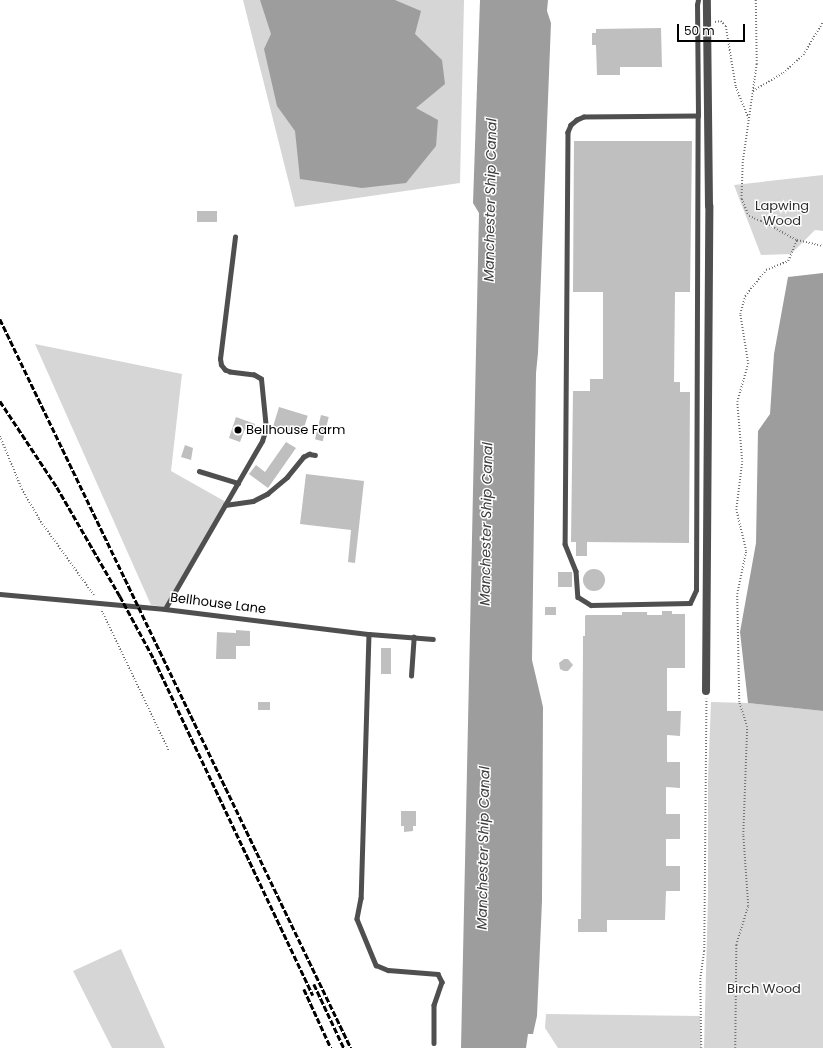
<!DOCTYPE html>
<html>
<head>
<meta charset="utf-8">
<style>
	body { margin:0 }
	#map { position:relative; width:823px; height:1048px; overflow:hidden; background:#fff; font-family:Poppins,sans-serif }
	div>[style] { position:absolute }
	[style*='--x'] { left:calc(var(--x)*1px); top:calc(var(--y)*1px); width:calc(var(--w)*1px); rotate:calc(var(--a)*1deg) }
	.green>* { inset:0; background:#d6d6d6 }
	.water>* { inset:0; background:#9d9d9d }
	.building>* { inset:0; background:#bfbfbf; transform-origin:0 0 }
	.round { border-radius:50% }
	.path>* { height:1.5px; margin-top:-0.75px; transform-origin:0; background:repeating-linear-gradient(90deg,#717171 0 1px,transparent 0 3px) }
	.service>* { height:4.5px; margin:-2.25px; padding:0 2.25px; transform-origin:2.25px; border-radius:2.25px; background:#4f4f4f }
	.minor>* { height:8px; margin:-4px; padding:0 4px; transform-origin:4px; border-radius:4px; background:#4f4f4f }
	.rail>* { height:2.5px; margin-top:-1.25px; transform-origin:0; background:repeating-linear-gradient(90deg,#000 0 6px,transparent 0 8px) }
	.dots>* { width:11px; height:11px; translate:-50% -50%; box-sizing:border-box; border:2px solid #fff; border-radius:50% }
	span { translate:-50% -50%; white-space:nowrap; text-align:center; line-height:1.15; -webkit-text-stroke:3px #fff; paint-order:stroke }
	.park-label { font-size:13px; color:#2d2d2d }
	.poi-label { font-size:13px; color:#000 }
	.left { translate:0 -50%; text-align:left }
	.street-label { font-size:13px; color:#000 }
	.water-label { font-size:14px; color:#3e3e3e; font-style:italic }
	.scale { position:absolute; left:677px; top:24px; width:68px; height:18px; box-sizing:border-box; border:2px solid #000; border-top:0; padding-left:5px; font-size:12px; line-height:14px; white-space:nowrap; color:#000; -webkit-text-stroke:3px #fff; paint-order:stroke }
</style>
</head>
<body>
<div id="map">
	<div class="green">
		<div style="clip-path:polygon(243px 0,464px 0,460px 183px,295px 207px)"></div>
		<div style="clip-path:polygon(823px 175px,823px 231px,815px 230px,791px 254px,761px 255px,734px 185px)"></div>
		<div style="clip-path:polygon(35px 344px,182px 374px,171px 471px,226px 502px,164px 607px,151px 605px)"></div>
		<div style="clip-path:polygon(711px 702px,748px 703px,823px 711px,823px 1048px,704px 1048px,708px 897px,708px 778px)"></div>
		<div style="clip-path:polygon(121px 949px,140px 992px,165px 1048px,112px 1048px,73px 971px)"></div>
		<div style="clip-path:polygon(546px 1014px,700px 1016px,701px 1048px,558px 1048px,545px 1028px)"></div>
	</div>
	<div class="water">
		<div style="clip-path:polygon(260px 0,395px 0,421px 11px,415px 34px,442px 60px,445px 84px,416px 108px,438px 120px,436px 146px,406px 183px,362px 188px,300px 179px,295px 131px,277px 106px,264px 49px,271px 34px)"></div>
		<div style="clip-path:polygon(480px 0,548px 0,547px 11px,551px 23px,538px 353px,536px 373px,532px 660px,543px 707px,542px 901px,537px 1016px,533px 1034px,528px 1034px,526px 1048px,461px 1048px,479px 213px,473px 203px)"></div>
		<div style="clip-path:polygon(823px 273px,823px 711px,748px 703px,740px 632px,756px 543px,758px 431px,770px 414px,774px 354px,788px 277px)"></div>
	</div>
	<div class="building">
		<div style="clip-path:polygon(661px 28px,662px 67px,620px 67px,620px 75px,597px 75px,596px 45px,592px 45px,592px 33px,596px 33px,596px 29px)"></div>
		<div style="clip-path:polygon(574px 141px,692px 141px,690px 292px,675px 292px,674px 382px,680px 382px,680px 392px,690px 392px,689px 543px,587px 542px,587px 556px,576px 556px,576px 542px,571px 542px,573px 391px,590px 391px,590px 379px,603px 379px,603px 292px,573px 292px)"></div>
		<div style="left:217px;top:211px;width:11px;height:20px;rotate:90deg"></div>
		<div style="left:279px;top:407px;width:30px;height:20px;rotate:17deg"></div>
		<div style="left:321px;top:415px;width:8px;height:25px;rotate:14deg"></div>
		<div style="clip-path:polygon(236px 417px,255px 424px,252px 432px,245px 429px,240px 442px,229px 438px)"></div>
		<div style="clip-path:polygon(286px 442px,296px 448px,268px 488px,249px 474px,256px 465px,265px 472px)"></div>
		<div style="clip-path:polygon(185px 445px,193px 448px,191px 460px,181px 457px)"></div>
		<div style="clip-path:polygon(306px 474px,364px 481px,355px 563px,348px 562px,351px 530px,300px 524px)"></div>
		<div class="round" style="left:583px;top:569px;width:22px;height:22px"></div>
		<div style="left:572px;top:572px;width:15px;height:14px;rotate:90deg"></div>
		<div style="left:545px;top:607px;width:11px;height:8px"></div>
		<div style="clip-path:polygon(662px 611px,672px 611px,672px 614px,685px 614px,685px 668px,667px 668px,667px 711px,681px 711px,680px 736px,667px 735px,667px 762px,680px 762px,680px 788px,666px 787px,666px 814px,680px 814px,680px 839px,666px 839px,666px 866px,680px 866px,680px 891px,666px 891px,665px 920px,607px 920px,607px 932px,578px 932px,578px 919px,581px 919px,583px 649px,583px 636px,585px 636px,585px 616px,586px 615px,622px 615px,622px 612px,647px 612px,647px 615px,662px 615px)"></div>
		<div style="clip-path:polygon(236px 630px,250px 631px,250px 646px,236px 646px,236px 659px,216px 659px,217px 632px,236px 633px)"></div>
		<div style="left:381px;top:648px;width:10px;height:26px"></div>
		<div style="clip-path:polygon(568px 659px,573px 665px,568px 671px,564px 671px,560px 669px,559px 663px,564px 659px)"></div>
		<div style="left:258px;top:702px;width:12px;height:8px"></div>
		<div style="clip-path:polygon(401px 811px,416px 811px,416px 826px,413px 826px,413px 831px,404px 832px,404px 826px,401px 826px)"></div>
	</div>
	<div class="path">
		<div style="--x:756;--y:0;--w:64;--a:89.1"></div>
		<div style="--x:757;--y:64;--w:99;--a:98.1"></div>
		<div style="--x:743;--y:162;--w:37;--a:92"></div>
		<div style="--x:742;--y:199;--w:18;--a:68"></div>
		<div style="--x:749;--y:216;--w:13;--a:23"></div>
		<div style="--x:761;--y:221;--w:41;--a:27.8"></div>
		<div style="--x:797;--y:240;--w:27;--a:13"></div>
		<div style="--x:715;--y:22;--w:6;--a:-9"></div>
		<div style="--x:721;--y:21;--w:7;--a:45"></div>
		<div style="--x:726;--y:26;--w:62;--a:80.7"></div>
		<div style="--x:736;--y:87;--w:35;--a:68"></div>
		<div style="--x:753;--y:91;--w:35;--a:-31"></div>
		<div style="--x:783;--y:73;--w:27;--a:-42"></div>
		<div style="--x:803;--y:55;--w:39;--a:-59"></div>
		<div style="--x:0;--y:436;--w:57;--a:67.5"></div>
		<div style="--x:22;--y:489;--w:34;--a:60"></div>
		<div style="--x:39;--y:519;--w:94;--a:54.1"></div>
		<div style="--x:102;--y:611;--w:155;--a:64.4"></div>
		<div style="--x:701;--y:1048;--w:69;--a:-90.8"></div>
		<div style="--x:700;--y:979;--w:28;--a:-82"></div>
		<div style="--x:704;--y:951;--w:252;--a:-89.5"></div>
		<div style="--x:735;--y:1048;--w:103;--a:-89.4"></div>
		<div style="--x:736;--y:945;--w:41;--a:-72.9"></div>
		<div style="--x:748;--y:906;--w:71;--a:-94"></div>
		<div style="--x:743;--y:835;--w:108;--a:-87.9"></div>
		<div style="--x:747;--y:727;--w:26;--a:-108"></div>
		<div style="--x:739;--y:702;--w:108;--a:-91.1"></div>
		<div style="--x:737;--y:594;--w:44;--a:-78.2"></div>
		<div style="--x:746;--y:551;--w:42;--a:-103.7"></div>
		<div style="--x:736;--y:510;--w:48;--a:-82.9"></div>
		<div style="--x:742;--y:462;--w:60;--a:-94.8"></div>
		<div style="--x:737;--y:402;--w:40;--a:-74"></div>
		<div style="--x:748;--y:364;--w:51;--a:-99.1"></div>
		<div style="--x:740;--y:314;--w:19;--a:-74"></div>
		<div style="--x:745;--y:296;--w:33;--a:-51"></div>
		<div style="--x:766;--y:270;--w:24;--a:-22"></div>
		<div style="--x:788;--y:261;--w:23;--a:-67"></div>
	</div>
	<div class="service">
		<div style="--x:698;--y:116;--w:114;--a:179.5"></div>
		<div style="--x:584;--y:117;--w:8;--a:157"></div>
		<div style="--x:577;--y:120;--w:8;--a:140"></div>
		<div style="--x:571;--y:125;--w:8;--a:113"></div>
		<div style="--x:568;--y:132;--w:412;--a:90.4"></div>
		<div style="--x:565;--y:544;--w:29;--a:68"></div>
		<div style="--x:576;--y:571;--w:26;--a:86"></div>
		<div style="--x:578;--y:597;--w:15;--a:32"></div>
		<div style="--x:591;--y:605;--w:99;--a:-1.2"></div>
		<div style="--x:690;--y:603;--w:14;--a:-65"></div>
		<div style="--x:696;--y:590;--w:474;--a:-89.8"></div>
		<div style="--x:698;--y:116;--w:111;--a:-90.5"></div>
		<div style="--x:697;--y:5;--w:5;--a:-79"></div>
		<div style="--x:199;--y:471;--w:41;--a:17.1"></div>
		<div style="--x:225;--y:505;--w:28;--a:-8"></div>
		<div style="--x:253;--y:501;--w:16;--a:-27"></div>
		<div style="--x:267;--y:494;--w:26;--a:-40"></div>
		<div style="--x:287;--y:477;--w:26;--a:-51"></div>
		<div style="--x:303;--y:457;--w:7;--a:-27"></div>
		<div style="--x:309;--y:454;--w:6;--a:9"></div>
		<div style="--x:0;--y:594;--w:166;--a:5.2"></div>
		<div style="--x:165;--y:609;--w:206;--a:7"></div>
		<div style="--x:369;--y:634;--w:64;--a:4.5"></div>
		<div style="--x:165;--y:609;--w:194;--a:-60"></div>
		<div style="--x:262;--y:441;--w:13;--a:-72"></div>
		<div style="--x:266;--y:429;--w:50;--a:-95.7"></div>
		<div style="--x:261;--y:379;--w:8;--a:-150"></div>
		<div style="--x:254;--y:375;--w:24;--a:-173"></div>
		<div style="--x:230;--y:372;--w:5;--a:-158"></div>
		<div style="--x:225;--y:370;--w:6;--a:-129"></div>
		<div style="--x:221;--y:365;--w:6;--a:-99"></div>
		<div style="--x:220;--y:359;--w:123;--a:-83"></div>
		<div style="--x:369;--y:634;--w:264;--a:91.7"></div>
		<div style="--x:361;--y:898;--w:21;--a:101"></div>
		<div style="--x:357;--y:919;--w:50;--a:67.6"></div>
		<div style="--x:376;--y:965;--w:13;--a:23"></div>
		<div style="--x:388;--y:970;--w:50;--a:4.6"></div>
		<div style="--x:438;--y:974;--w:9;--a:63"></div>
		<div style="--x:442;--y:982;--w:24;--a:109"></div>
		<div style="--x:434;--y:1005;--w:38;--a:90"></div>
		<div style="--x:411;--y:676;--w:39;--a:-86"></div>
	</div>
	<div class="minor">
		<div style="--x:706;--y:691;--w:485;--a:-89.6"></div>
		<div style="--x:709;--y:206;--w:206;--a:-90.6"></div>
	</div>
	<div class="rail">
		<div style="--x:0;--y:319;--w:809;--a:64.29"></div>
		<div style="--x:0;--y:401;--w:103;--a:56.5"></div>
		<div style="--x:57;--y:487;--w:126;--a:60"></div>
		<div style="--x:120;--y:596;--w:72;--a:61.6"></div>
		<div style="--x:154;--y:659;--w:372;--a:64.7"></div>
		<div style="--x:314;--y:984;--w:71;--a:64.9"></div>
		<div style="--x:304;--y:989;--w:65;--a:65.4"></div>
	</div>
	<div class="dots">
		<div style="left:238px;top:430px;background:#000"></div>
	</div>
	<div class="park-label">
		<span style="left:782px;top:214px">Lapwing<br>Wood</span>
		<span style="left:764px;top:989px">Birch Wood</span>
	</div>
	<div class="poi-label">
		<span class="left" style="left:246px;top:430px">Bellhouse Farm</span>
	</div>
	<div class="street-label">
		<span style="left:218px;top:604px;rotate:7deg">Bellhouse Lane</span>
	</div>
	<div class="water-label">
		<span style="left:490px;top:200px;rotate:-89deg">Manchester Ship Canal</span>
		<span style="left:486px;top:524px;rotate:-89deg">Manchester Ship Canal</span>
		<span style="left:483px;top:848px;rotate:-89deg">Manchester Ship Canal</span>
	</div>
	<div class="scale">50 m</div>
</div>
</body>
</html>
